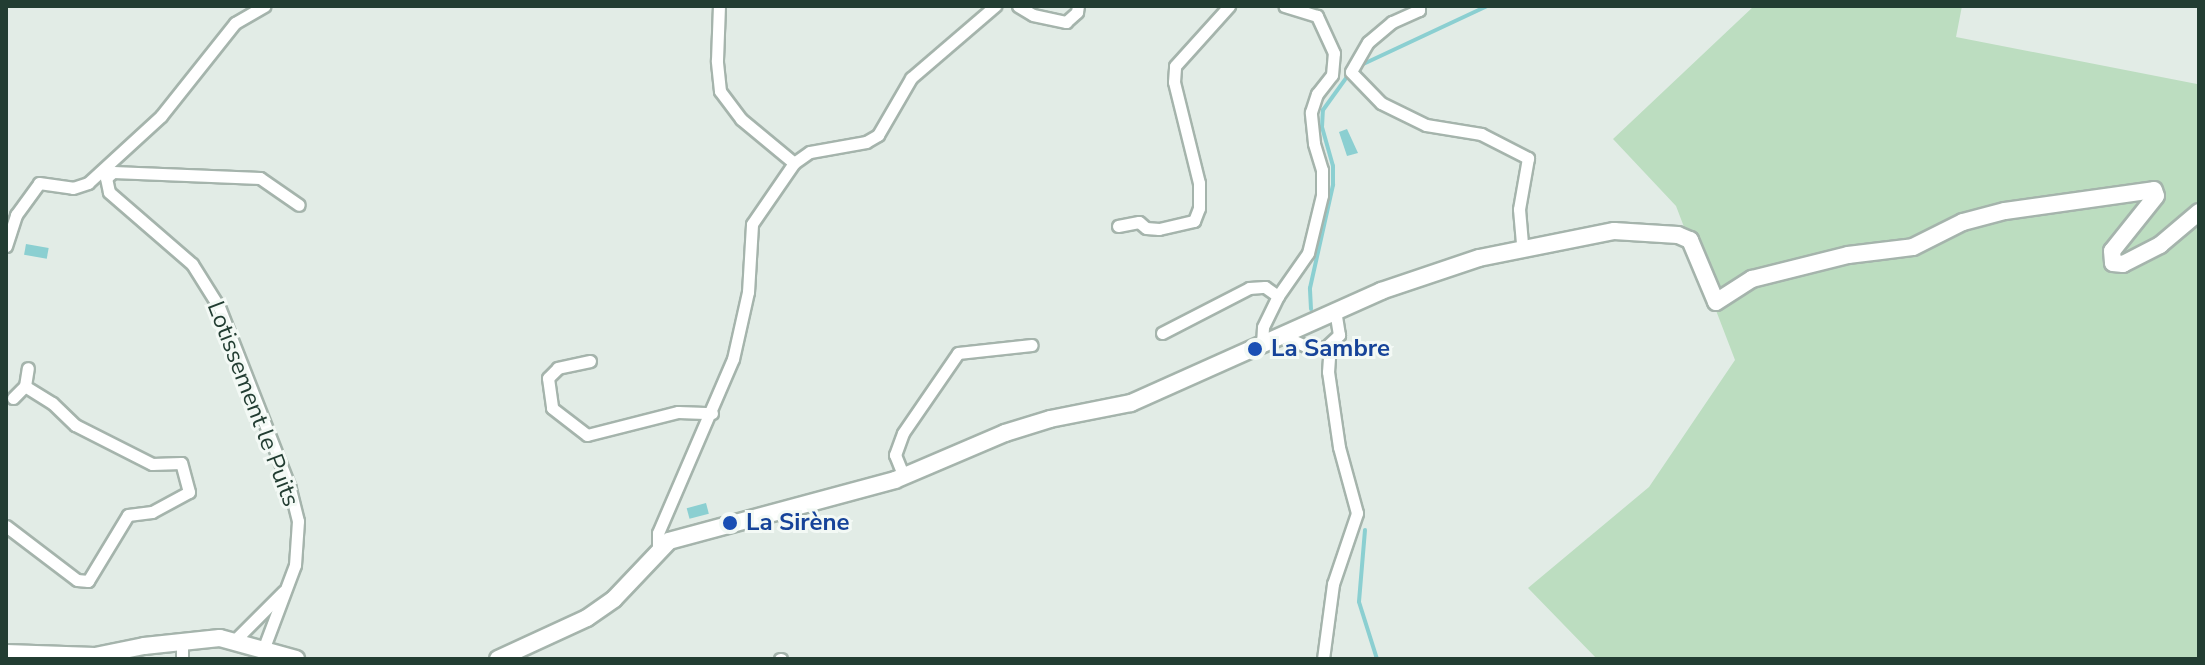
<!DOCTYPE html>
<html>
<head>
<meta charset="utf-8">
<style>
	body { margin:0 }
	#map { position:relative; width:2205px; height:665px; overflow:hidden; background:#e2ece6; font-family:"Nunito Sans",sans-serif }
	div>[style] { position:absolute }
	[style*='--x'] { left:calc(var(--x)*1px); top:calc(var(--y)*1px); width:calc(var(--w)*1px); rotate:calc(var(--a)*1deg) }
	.green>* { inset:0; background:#bcddc0 }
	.water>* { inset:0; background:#8bcfd1; transform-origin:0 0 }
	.stream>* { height:4px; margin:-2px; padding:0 2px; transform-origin:2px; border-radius:2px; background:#8bcfd1 }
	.roads { filter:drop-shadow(2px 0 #a5b4ac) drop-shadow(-2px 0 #a5b4ac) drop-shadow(0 2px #a5b4ac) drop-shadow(0 -2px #a5b4ac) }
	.street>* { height:11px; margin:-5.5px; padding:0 5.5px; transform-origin:5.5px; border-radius:5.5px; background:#fff }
	.secondary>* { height:16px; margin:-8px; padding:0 8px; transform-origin:8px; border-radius:8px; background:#fff }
	.dots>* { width:22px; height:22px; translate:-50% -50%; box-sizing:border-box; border:4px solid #f3f9f5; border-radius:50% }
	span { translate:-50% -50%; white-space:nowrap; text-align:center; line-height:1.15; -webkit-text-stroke:6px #f3f9f5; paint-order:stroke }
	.transit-label { font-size:24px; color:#164399; font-weight:700 }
	.left { translate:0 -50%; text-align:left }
	.street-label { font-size:24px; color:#223d32 }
	.frame { position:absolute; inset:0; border:8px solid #223d32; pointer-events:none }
</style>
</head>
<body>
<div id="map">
	<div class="green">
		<div style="clip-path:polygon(1754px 6px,1962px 6px,1956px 37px,2197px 84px,2199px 81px,2199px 659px,1597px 659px,1528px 588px,1649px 487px,1735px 360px,1676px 206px,1613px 139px)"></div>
	</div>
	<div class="water">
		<div style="clip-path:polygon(1347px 129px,1358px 153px,1347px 156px,1339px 132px)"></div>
		<div style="left:26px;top:244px;width:23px;height:11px;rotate:10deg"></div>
		<div style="left:706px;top:503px;width:11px;height:20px;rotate:75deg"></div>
	</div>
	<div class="stream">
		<div style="--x:1359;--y:66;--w:141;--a:-25.1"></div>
		<div style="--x:1311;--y:309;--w:21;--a:-93"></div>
		<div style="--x:1310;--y:288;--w:106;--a:-77.4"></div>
		<div style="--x:1333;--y:185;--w:19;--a:-90"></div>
		<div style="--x:1333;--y:166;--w:41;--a:-105.8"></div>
		<div style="--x:1322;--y:127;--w:17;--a:-87"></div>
		<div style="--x:1323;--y:110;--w:44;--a:-54.2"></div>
		<div style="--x:1365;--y:530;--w:72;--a:94.8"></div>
		<div style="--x:1359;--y:602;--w:60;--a:72.5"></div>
	</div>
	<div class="roads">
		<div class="street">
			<div style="--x:1018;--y:6;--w:17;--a:31"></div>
			<div style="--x:1033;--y:15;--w:34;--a:12"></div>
			<div style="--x:1066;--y:22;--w:15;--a:-42"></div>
			<div style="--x:1077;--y:12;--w:6;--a:-81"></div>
			<div style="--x:1419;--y:6;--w:4;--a:90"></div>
			<div style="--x:1419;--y:10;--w:30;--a:156"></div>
			<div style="--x:1392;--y:22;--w:31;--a:140"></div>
			<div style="--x:1368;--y:42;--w:34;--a:120"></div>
			<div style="--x:1351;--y:72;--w:43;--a:45.9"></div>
			<div style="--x:1381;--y:103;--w:50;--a:26.1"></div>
			<div style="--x:1426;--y:125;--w:56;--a:9.3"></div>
			<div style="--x:1481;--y:134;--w:53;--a:27.1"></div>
			<div style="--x:1528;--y:158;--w:52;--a:100"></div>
			<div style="--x:1519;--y:209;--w:37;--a:85"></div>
			<div style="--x:794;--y:163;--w:19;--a:-35"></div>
			<div style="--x:810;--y:152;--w:57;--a:-10.1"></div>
			<div style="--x:866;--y:142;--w:14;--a:-30"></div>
			<div style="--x:878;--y:135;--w:66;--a:-59.9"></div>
			<div style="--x:911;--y:78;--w:111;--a:-40.6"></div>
			<div style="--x:1118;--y:226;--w:21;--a:-11"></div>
			<div style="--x:1139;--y:222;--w:9;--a:41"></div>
			<div style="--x:1146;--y:228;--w:13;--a:4"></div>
			<div style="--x:1159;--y:229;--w:36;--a:-13"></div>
			<div style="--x:1194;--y:221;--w:14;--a:-69"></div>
			<div style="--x:1199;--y:208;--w:25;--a:-90"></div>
			<div style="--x:1199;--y:183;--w:104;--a:-103.9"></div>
			<div style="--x:1174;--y:82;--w:16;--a:-86"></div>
			<div style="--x:1175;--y:66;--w:81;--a:-48"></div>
			<div style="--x:6;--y:246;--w:33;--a:-72"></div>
			<div style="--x:16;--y:215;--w:39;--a:-54"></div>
			<div style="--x:39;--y:183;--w:34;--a:8"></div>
			<div style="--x:73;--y:188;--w:16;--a:-18"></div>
			<div style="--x:88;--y:183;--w:99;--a:-42.5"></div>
			<div style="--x:161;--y:116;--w:119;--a:-51.5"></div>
			<div style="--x:235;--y:23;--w:34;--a:-30"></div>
			<div style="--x:1278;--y:296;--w:52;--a:-55.1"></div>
			<div style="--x:1308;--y:253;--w:60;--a:-76.4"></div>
			<div style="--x:1322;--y:195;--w:25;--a:-90"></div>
			<div style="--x:1322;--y:170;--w:28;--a:-107"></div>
			<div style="--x:1314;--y:143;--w:31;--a:-96"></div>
			<div style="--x:1311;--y:112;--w:19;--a:-72"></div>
			<div style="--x:1317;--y:94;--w:24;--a:-52"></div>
			<div style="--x:1332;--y:75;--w:22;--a:-85"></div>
			<div style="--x:1334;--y:53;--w:41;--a:-114.7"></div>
			<div style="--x:1317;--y:16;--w:34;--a:-163"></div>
			<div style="--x:1162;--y:333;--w:98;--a:-27.3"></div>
			<div style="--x:1249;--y:288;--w:16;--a:-4"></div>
			<div style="--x:1265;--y:287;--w:16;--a:35"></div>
			<div style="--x:1278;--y:296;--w:34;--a:116"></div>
			<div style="--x:1263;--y:327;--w:18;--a:93"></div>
			<div style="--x:1281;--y:335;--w:30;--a:24"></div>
			<div style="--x:1308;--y:347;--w:18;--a:0"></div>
			<div style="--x:1326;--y:347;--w:18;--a:-43"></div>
			<div style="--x:1339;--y:335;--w:24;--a:-99"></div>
			<div style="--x:590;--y:361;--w:33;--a:168"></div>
			<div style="--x:558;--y:368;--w:14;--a:135"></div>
			<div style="--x:548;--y:378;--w:30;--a:82"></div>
			<div style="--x:552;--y:408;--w:44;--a:37.6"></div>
			<div style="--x:587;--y:435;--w:94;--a:-14.2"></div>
			<div style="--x:678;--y:412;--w:34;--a:2"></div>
			<div style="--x:13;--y:398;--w:17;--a:-45"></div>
			<div style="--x:25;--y:386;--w:18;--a:-81"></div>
			<div style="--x:904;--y:477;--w:24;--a:-112"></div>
			<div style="--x:895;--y:455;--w:23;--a:-70"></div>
			<div style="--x:903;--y:433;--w:97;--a:-55.5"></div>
			<div style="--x:958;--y:353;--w:74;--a:-6.2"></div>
			<div style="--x:6;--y:526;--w:89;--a:37.3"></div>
			<div style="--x:77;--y:580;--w:11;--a:5"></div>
			<div style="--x:88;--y:581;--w:77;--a:-58.8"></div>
			<div style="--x:128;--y:515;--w:24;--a:-7"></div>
			<div style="--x:152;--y:512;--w:42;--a:-28.4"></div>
			<div style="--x:189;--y:492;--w:30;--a:-105"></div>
			<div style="--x:181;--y:463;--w:29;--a:178"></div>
			<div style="--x:152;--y:464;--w:86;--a:-153.1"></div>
			<div style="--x:75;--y:425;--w:32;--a:-136"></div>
			<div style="--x:52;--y:403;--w:32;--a:-148"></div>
			<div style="--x:658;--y:548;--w:15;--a:-90"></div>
			<div style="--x:658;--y:533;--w:189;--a:-66.7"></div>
			<div style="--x:733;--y:359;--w:69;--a:-77.4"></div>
			<div style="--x:748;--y:292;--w:68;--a:-86.6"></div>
			<div style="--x:752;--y:224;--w:74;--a:-55.5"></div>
			<div style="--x:794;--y:163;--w:69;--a:-140.3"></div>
			<div style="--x:741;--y:119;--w:35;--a:-127"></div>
			<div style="--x:720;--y:91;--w:31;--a:-96"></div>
			<div style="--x:717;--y:60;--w:54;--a:-87.9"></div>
			<div style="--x:235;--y:640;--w:69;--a:-45"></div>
			<div style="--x:263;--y:650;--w:91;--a:-69.4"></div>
			<div style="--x:295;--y:565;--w:44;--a:-86.1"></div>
			<div style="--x:298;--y:521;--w:34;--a:-104"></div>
			<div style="--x:290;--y:488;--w:194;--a:-111.4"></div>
			<div style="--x:219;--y:307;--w:51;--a:-122.1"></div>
			<div style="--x:192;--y:264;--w:110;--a:-139.1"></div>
			<div style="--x:109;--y:192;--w:14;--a:-102"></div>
			<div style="--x:106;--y:178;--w:9;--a:-41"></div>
			<div style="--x:113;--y:172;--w:147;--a:2.3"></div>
			<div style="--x:260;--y:178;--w:47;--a:34.7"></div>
			<div style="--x:182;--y:659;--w:18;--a:-90"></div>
			<div style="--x:780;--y:659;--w:1;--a:0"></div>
			<div style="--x:1323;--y:659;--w:76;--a:-82.4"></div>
			<div style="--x:1333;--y:584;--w:75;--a:-71.3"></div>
			<div style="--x:1357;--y:513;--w:68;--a:-105.3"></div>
			<div style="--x:1339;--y:447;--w:76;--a:-98.3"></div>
			<div style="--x:1328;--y:372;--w:28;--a:-86"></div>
		</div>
		<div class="secondary">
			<div style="--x:6;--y:653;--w:89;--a:1.9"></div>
			<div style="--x:95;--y:656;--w:50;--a:-11.5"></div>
			<div style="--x:144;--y:646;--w:76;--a:-6"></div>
			<div style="--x:220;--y:638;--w:79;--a:15.4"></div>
			<div style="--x:498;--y:659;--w:98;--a:-24.7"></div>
			<div style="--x:587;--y:618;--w:33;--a:-35"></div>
			<div style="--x:614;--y:599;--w:80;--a:-46.5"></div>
			<div style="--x:669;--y:541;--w:234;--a:-15.1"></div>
			<div style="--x:895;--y:480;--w:120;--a:-23.1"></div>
			<div style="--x:1005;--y:433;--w:47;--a:-17.3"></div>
			<div style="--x:1050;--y:419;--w:83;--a:-11.2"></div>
			<div style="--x:1131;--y:403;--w:274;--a:-24.1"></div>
			<div style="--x:1381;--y:291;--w:103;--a:-18.6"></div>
			<div style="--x:1479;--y:258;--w:138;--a:-11.3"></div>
			<div style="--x:1614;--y:231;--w:64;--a:3.6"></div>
			<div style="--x:1678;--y:235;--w:13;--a:23"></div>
			<div style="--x:1690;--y:240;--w:67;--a:67.2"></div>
			<div style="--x:1716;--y:302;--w:43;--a:-32.6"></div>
			<div style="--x:1752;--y:279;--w:99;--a:-14"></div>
			<div style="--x:1848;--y:255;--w:65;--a:-7"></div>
			<div style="--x:1913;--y:247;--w:56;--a:-26.6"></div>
			<div style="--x:1963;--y:222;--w:43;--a:-14.7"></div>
			<div style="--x:2005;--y:211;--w:150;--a:-8"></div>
			<div style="--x:2154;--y:190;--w:6;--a:72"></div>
			<div style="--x:2156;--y:196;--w:70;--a:128.7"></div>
			<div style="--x:2112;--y:251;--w:12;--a:85"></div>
			<div style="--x:2113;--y:263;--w:10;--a:6"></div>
			<div style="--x:2123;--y:264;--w:42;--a:-27.2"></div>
			<div style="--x:2160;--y:245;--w:51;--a:-40.2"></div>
		</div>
	</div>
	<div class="dots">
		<div style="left:1255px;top:349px;background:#1a4fb4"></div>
		<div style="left:730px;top:523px;background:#1a4fb4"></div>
	</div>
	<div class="transit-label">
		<span class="left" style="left:1271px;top:349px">La Sambre</span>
		<span class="left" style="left:746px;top:523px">La Sirène</span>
	</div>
	<div class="street-label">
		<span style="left:253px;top:404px;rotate:69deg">Lotissement le Puits</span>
	</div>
	<div class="frame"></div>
</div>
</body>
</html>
